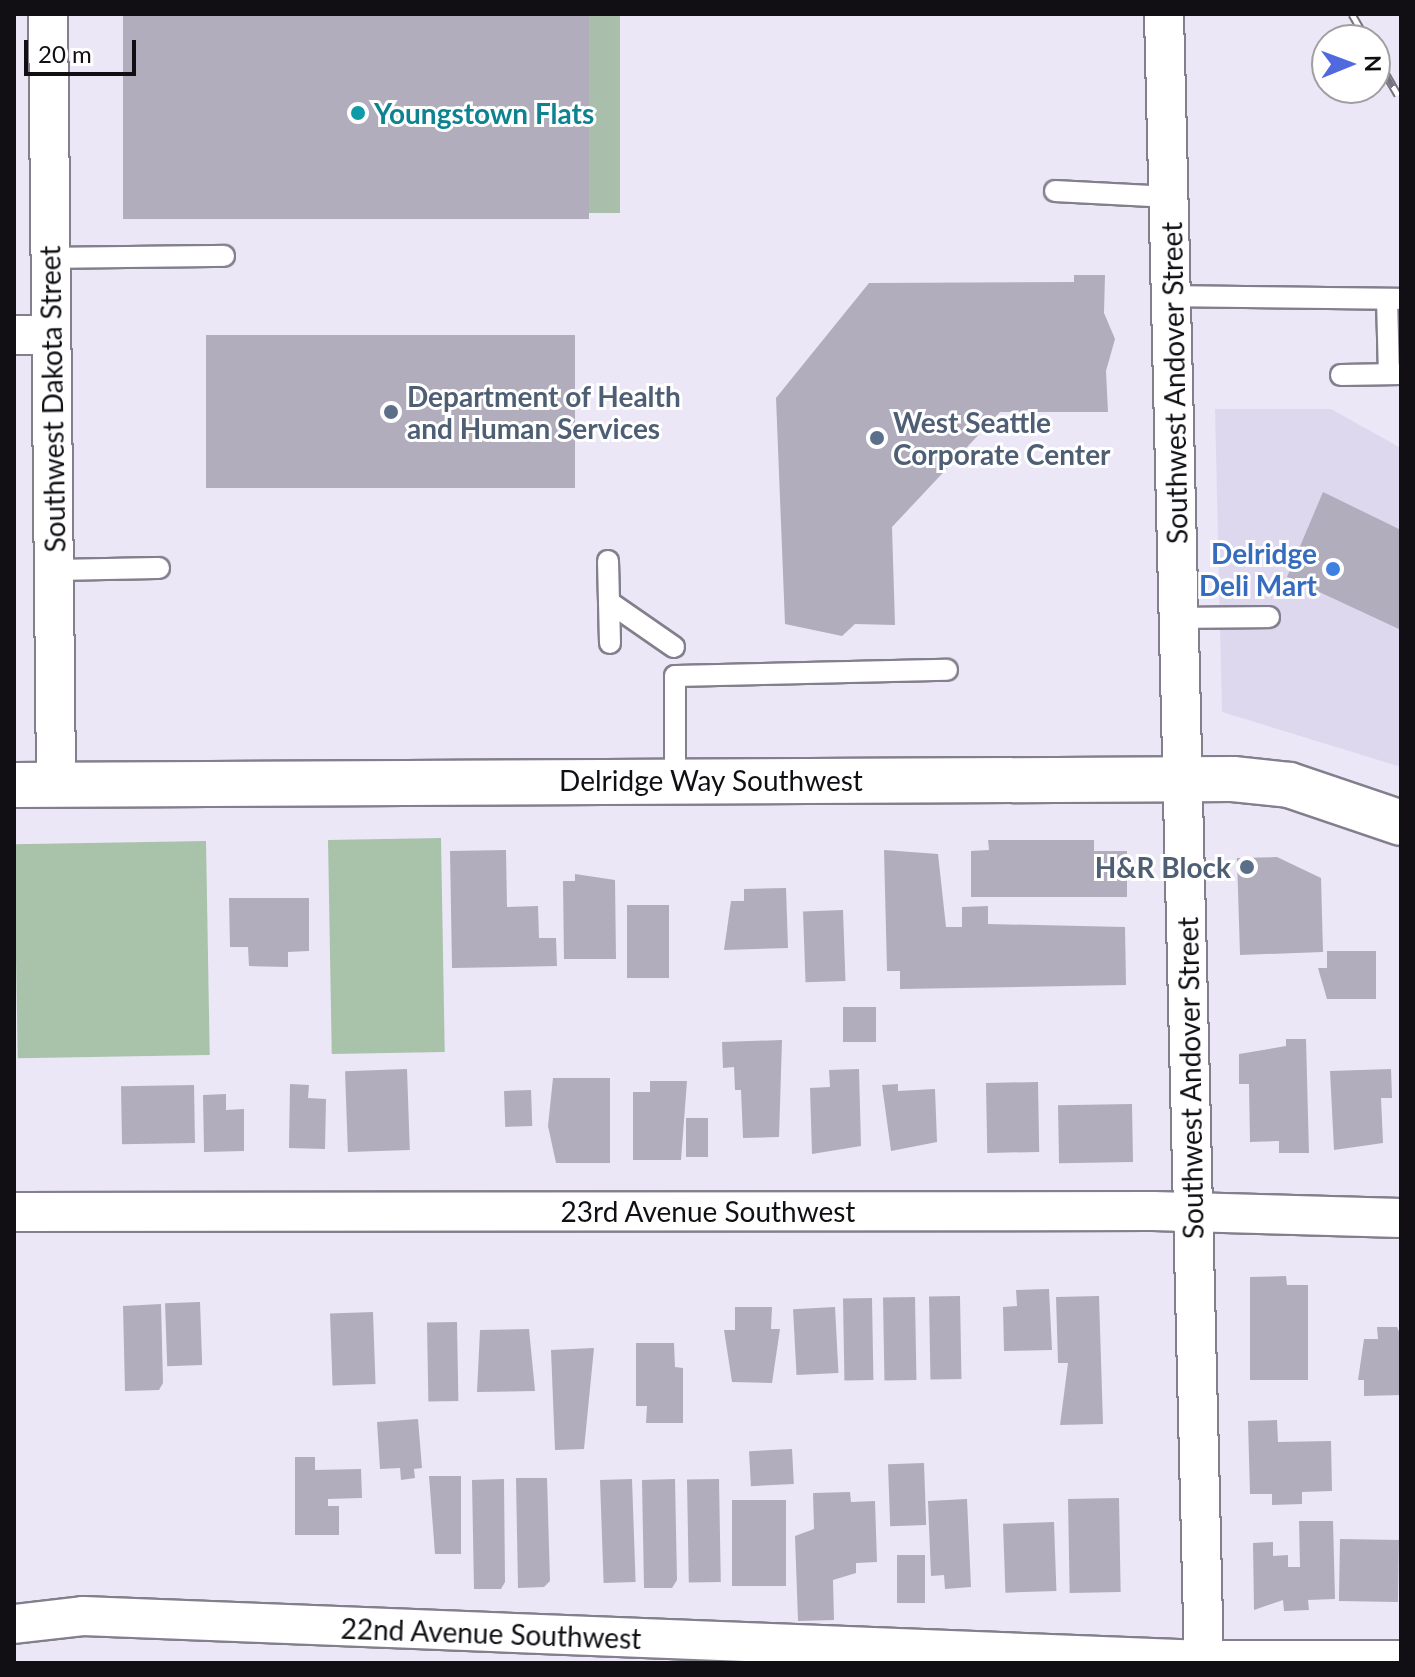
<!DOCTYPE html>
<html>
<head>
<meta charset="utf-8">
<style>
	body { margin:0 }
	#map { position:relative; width:1415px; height:1677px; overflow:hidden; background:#ece7f7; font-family:Lato,sans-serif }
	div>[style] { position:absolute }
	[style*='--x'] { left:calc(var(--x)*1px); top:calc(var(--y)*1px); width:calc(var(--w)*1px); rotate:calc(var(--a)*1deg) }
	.commercial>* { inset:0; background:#ded8ee }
	.green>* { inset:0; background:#a9bfab; transform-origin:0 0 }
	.forest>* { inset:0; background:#a9c3ab; transform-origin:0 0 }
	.building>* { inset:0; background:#b2adbd; transform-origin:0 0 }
	.roads { filter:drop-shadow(2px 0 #837f8d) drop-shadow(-2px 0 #837f8d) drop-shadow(0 2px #837f8d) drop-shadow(0 -2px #837f8d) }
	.lane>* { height:20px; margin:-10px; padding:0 10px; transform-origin:10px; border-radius:10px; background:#fff }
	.street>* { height:38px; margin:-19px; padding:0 19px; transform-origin:19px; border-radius:19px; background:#fff }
	.secondary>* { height:44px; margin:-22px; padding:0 22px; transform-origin:22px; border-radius:22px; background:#fff }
	.rail>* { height:9px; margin-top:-4.5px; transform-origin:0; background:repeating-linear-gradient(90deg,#fff 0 18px,#76737d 0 36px); box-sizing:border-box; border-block:2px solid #76737d }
	.dots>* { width:22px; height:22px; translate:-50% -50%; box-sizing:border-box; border:4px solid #fff; border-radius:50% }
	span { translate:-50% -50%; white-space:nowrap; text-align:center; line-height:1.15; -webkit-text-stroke:6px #fff; paint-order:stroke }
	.culture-label { font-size:28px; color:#0d838f; font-weight:700 }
	.left { translate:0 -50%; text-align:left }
	.street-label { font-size:28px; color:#110f14 }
	.service-label { font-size:28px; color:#4e5e75; font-weight:700 }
	.right { translate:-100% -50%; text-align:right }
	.shop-label { font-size:28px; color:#366cbe; font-weight:700 }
	.frame { position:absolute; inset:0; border:16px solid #110f14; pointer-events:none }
	.north { position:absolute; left:1311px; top:24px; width:80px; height:80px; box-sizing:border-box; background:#fff; border:2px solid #a09fa1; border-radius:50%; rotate:89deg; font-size:22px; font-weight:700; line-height:32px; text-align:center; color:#110f14 }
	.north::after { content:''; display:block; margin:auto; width:28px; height:36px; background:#5169df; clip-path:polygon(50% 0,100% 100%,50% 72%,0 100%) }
	.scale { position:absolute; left:24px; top:40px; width:112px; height:36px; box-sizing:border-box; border:4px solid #110f14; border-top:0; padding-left:10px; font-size:24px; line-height:28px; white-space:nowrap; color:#110f14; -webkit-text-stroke:6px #fff; paint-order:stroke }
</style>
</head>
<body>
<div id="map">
	<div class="commercial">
		<div style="clip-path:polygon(1215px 409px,1331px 409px,1401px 448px,1401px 767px,1222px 712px)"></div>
	</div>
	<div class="green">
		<div style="left:589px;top:14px;width:31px;height:199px"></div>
	</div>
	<div class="forest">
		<div style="left:441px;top:838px;width:214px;height:113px;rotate:89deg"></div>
		<div style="left:206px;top:841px;width:214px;height:192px;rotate:89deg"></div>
	</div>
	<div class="building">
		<div style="left:123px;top:14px;width:466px;height:205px"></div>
		<div style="clip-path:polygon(1074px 275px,1105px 275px,1104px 313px,1115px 339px,1106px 371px,1108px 412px,1000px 412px,892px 527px,895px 625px,855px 624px,842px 636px,785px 624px,776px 398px,869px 283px,1074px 282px)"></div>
		<div style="left:575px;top:335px;width:153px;height:369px;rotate:90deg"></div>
		<div style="clip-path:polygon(1323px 492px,1401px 530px,1401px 630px,1287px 577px)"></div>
		<div style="clip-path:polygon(988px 840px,1094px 840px,1094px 851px,1127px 851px,1127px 897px,971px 897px,971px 851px,989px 850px)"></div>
		<div style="clip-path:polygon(506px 850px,507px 907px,538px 906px,539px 938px,556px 938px,557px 966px,452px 968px,450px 851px)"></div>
		<div style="clip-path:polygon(884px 850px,938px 854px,946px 927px,962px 927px,962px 907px,988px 906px,988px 924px,1125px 927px,1126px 985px,900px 989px,900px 971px,887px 971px)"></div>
		<div style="clip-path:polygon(1277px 857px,1321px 878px,1323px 952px,1240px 955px,1237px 858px)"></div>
		<div style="clip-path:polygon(575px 874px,615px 880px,616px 959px,564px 959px,563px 881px,575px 881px)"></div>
		<div style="clip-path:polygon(786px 888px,788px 948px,724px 950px,731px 901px,744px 901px,744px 889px)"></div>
		<div style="clip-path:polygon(229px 898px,309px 898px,309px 951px,288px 952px,288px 967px,249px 966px,248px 947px,230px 947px)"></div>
		<div style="left:669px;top:905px;width:73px;height:42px;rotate:90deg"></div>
		<div style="left:843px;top:910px;width:71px;height:40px;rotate:88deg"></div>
		<div style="clip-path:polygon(1327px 951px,1376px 951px,1376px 999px,1327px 999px,1318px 968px,1327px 968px)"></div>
		<div style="left:843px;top:1007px;width:33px;height:35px"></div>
		<div style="clip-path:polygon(1286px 1039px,1306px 1039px,1309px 1153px,1279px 1153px,1279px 1141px,1250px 1142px,1249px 1084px,1239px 1084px,1239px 1054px,1286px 1046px)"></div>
		<div style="clip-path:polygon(782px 1040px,779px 1137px,743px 1138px,741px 1090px,735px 1090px,734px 1067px,723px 1068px,722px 1042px)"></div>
		<div style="left:407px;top:1069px;width:81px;height:62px;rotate:88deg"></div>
		<div style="clip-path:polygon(859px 1069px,861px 1146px,812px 1154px,810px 1088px,830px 1087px,829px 1070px)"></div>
		<div style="clip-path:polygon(1391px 1069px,1392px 1098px,1381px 1098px,1383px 1143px,1334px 1150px,1330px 1071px)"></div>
		<div style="clip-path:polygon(553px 1078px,610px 1078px,610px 1163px,556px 1163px,548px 1126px)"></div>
		<div style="clip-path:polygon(650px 1081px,687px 1081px,681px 1160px,633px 1160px,633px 1092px,650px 1092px)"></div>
		<div style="left:1038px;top:1082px;width:70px;height:52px;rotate:89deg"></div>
		<div style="clip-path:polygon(290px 1084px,309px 1085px,308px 1098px,326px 1099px,325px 1149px,289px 1148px)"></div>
		<div style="clip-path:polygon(898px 1084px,898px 1091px,935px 1089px,937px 1142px,891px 1151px,882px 1085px)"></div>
		<div style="left:194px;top:1085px;width:58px;height:73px;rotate:89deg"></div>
		<div style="left:531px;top:1090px;width:36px;height:27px;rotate:88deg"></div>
		<div style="clip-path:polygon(226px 1094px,226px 1110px,244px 1109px,244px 1151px,204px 1152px,203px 1095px)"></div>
		<div style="left:1132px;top:1104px;width:58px;height:74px;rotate:89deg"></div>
		<div style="left:686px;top:1118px;width:22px;height:39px"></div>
		<div style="clip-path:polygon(1286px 1276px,1287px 1285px,1308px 1285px,1308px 1380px,1250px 1380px,1250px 1277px)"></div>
		<div style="clip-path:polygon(1049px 1289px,1052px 1350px,1004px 1351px,1003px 1307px,1017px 1306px,1016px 1290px)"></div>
		<div style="left:960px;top:1296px;width:83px;height:31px;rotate:89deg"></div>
		<div style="clip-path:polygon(1099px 1296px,1103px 1424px,1060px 1425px,1068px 1363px,1058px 1363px,1056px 1297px)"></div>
		<div style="left:915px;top:1297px;width:83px;height:32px;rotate:89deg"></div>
		<div style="left:872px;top:1298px;width:82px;height:29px;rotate:89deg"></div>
		<div style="left:200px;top:1302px;width:63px;height:35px;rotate:88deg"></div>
		<div style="clip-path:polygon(161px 1304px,163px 1383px,159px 1390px,125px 1391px,123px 1306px)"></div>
		<div style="clip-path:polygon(735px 1307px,772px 1307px,771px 1329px,780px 1329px,772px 1383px,732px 1382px,724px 1330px,735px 1330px)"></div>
		<div style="left:835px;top:1307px;width:66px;height:42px;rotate:87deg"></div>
		<div style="left:373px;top:1312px;width:72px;height:43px;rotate:88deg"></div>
		<div style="left:457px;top:1322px;width:79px;height:30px;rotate:89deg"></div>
		<div style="clip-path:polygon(1377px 1327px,1397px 1327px,1401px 1336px,1401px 1395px,1364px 1396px,1364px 1380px,1358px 1380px,1364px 1339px,1378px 1339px)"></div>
		<div style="clip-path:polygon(529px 1329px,535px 1391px,477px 1392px,480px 1330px)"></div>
		<div style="clip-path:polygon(636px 1343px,674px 1343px,675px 1367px,683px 1368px,683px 1423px,646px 1423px,647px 1406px,636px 1406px)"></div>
		<div style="clip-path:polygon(594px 1348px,584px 1449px,555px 1450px,551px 1350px)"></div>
		<div style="clip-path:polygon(418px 1419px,422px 1468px,414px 1469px,415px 1478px,401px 1480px,400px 1468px,380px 1469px,377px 1422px)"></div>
		<div style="clip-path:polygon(1277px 1420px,1278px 1442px,1331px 1441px,1332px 1491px,1302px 1492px,1302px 1504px,1272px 1505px,1272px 1494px,1250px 1494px,1248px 1421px)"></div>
		<div style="left:792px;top:1449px;width:35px;height:43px;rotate:87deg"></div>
		<div style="clip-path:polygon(295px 1457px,315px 1457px,315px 1470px,361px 1469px,362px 1498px,328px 1499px,328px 1506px,339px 1506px,339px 1535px,295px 1535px)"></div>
		<div style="left:924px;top:1463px;width:62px;height:36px;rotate:88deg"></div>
		<div style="clip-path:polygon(429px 1476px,461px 1476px,461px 1554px,435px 1554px)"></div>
		<div style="clip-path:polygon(516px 1478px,547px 1478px,550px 1581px,544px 1587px,518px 1588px)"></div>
		<div style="clip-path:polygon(504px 1479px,505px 1582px,501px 1589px,474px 1589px,472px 1480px)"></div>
		<div style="left:632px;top:1479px;width:103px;height:32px;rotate:88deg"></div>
		<div style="clip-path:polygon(675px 1479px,677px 1580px,672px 1588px,644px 1588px,642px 1480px)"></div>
		<div style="left:719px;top:1479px;width:103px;height:32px;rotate:89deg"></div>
		<div style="clip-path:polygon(850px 1492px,851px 1502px,875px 1501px,877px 1562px,856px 1563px,856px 1573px,833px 1580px,834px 1620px,798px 1621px,795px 1536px,814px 1529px,813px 1493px)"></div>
		<div style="left:1119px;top:1498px;width:94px;height:51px;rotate:89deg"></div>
		<div style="clip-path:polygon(967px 1499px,971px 1587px,945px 1589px,944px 1575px,931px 1576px,928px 1501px)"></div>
		<div style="left:732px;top:1500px;width:54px;height:86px"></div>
		<div style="clip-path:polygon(1299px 1521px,1333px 1521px,1335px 1599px,1308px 1600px,1309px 1610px,1284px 1611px,1283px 1600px,1254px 1610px,1253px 1543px,1273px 1542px,1273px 1556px,1288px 1555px,1288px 1567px,1300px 1567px)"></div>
		<div style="left:1054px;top:1522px;width:69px;height:51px;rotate:88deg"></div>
		<div style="left:1340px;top:1539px;width:59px;height:62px;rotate:1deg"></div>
		<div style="left:897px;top:1555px;width:28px;height:48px"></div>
	</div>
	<div class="roads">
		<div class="lane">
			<div style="--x:1055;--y:191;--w:115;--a:3"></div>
			<div style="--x:51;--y:258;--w:173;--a:-0.7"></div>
			<div style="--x:1171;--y:296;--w:230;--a:0.7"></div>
			<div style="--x:1387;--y:299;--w:74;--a:88.5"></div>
			<div style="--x:1341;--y:375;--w:60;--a:-1"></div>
			<div style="--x:608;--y:561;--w:82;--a:88.6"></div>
			<div style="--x:54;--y:570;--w:105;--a:-1.1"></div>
			<div style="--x:609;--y:602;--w:79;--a:34.7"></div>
			<div style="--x:1179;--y:618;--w:90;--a:-0.6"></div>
			<div style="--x:675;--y:780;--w:104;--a:-90"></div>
			<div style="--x:675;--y:676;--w:272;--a:-1.3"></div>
		</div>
		<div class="street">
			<div style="--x:48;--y:14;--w:770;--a:89.4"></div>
			<div style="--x:1164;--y:14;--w:1649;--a:88.61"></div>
			<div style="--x:14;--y:335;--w:37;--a:0"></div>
			<div style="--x:14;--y:1212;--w:1139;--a:-0.05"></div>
			<div style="--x:1153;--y:1211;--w:248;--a:1.6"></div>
			<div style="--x:14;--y:1624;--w:69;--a:-6.6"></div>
			<div style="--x:83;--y:1616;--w:1122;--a:2.25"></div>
			<div style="--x:1204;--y:1660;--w:197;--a:0"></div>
		</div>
		<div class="secondary">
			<div style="--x:14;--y:785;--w:1219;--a:-0.28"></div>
			<div style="--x:1233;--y:779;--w:56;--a:6.1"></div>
			<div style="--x:1289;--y:785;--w:118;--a:18.7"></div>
		</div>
	</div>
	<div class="rail">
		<div style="--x:1352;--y:14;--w:30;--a:60"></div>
		<div style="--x:1375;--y:55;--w:46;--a:60.1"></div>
	</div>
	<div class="dots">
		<div style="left:358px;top:113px;background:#0f9aa8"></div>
		<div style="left:391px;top:412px;background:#5c6f8a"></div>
		<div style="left:877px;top:438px;background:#5c6f8a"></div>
		<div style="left:1333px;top:569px;background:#3f7fe0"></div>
		<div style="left:1247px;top:867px;background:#5c6f8a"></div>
	</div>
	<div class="culture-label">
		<span class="left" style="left:374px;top:113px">Youngstown Flats</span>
	</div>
	<div class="street-label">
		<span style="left:1174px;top:383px;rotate:-91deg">Southwest Andover Street</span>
		<span style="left:52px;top:399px;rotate:-91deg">Southwest Dakota Street</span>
		<span style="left:711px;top:780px">Delridge Way Southwest</span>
		<span style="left:1190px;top:1078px;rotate:-91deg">Southwest Andover Street</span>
		<span style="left:708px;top:1211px">23rd Avenue Southwest</span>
		<span style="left:491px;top:1633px;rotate:2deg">22nd Avenue Southwest</span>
	</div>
	<div class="service-label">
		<span class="left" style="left:407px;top:412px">Department of Health<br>and Human Services</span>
		<span class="left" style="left:893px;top:438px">West Seattle<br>Corporate Center</span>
		<span class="right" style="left:1231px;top:867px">H&amp;R Block</span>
	</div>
	<div class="shop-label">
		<span class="right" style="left:1317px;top:569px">Delridge<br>Deli Mart</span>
	</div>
	<div class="frame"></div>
	<div class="north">N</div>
	<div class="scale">20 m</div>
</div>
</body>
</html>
